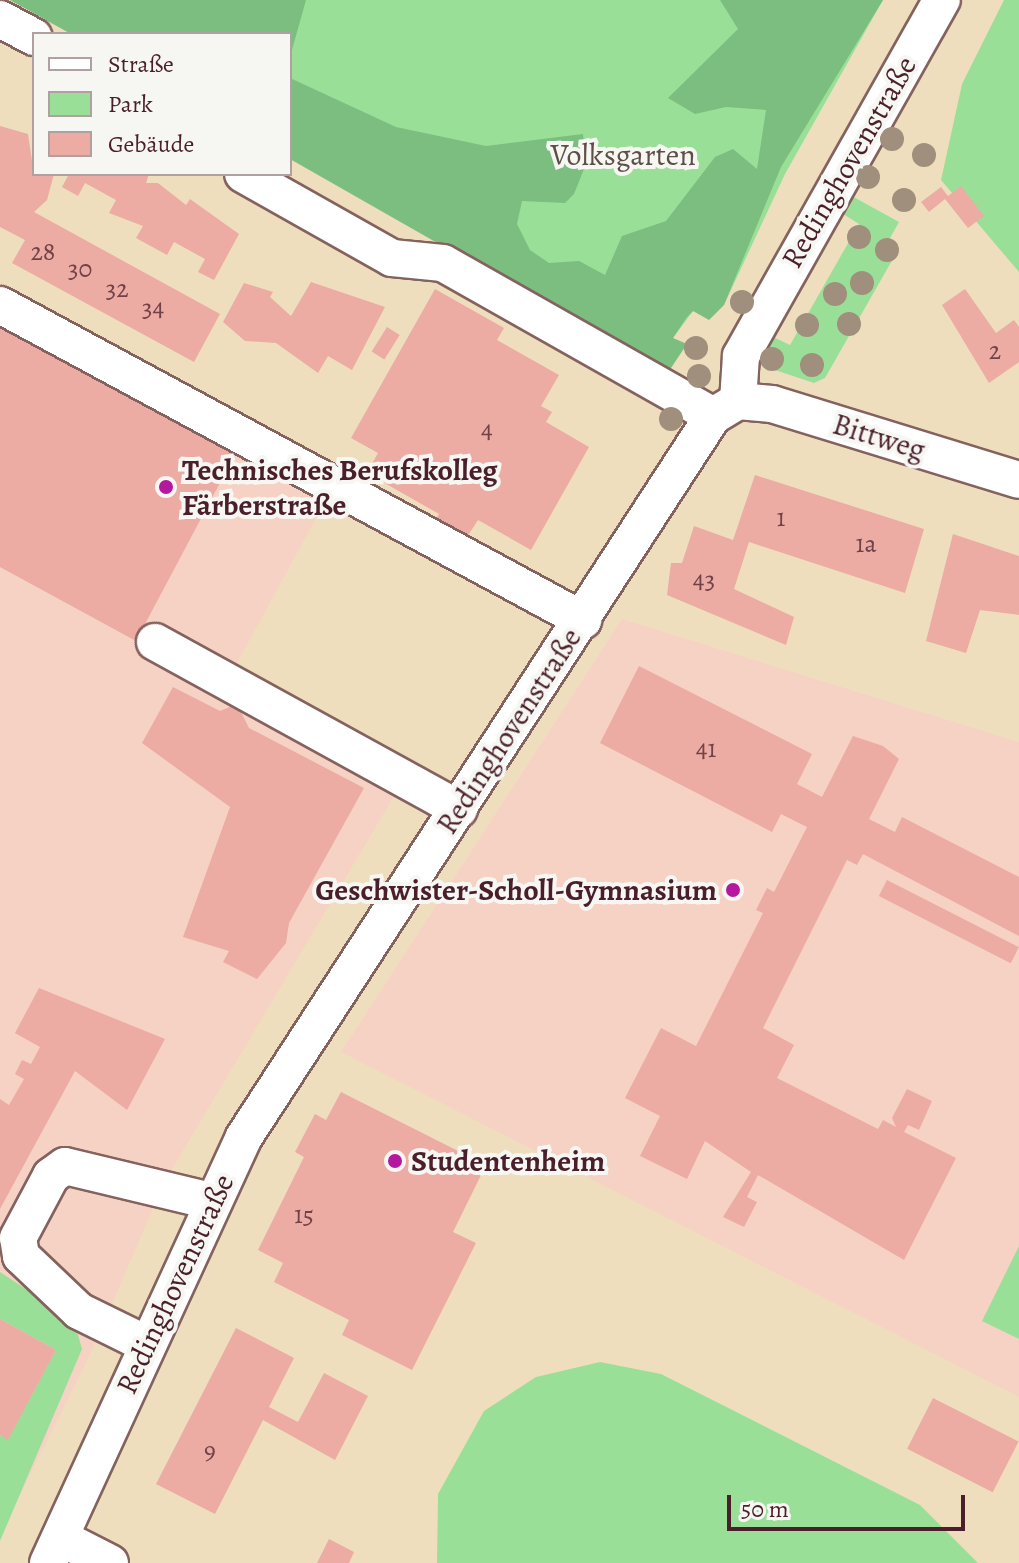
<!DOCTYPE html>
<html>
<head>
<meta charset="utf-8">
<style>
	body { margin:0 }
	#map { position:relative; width:1019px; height:1563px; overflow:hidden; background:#efdebe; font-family:Alegreya,serif }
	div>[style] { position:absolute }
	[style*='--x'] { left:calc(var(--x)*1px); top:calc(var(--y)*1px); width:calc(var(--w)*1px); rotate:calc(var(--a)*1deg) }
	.built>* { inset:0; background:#f6d2c4 }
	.green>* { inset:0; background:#9adf97 }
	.forest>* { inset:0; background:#7bbe80 }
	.building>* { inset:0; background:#ecaba3; transform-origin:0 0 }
	.roads { filter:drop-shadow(2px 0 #84625e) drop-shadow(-2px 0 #84625e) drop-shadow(0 2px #84625e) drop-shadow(0 -2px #84625e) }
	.minor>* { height:36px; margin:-18px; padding:0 18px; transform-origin:18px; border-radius:18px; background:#fff }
	.trees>* { width:24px; height:24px; margin:-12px; border-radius:50%; background:#9f8f7c }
	.dots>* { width:22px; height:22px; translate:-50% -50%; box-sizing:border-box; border:4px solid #f6f6f2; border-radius:50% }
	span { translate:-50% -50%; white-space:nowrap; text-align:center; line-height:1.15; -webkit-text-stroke:8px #f6f6f2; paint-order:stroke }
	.number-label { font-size:26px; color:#724249 }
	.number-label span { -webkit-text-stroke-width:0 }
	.park-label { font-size:30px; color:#5e4f46 }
	.street-label { font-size:30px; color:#4a1f2b }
	.poi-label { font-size:30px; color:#4a1f2b; font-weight:700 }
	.left { translate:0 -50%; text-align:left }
	.right { translate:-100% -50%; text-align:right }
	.legend { position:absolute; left:32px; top:32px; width:260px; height:144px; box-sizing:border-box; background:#f6f6f2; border:2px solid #b1a0a2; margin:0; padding:10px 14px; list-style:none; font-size:24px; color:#4a1f2b }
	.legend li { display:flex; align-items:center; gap:16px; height:40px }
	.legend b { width:40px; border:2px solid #b1a0a2 }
	.scale { position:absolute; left:727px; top:1495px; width:238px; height:36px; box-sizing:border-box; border:4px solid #4a1f2b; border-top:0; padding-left:10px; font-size:24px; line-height:28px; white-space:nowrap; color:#4a1f2b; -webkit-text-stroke:6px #f6f6f2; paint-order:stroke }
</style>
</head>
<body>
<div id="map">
	<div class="built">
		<div style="clip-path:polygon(0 290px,327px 498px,235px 667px,402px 783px,165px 1181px,89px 1357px,0 1535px)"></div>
		<div style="clip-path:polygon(622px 619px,1019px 742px,1019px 1397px,341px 1052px)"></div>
	</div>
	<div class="green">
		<div style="clip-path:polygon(32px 0,883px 0,785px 174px,724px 305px,705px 295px,673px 338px,290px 148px,290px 34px)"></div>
		<div style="clip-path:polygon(1004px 0,1019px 0,1019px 272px,941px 180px,962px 84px)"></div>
		<div style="clip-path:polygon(850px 195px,899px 222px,889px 240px,898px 250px,825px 378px,814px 383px,766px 367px,760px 354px,769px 335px,790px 345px,859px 224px,840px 212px)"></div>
		<div style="clip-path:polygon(1019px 1246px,1019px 1339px,982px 1321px)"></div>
		<div style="clip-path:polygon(0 1272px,74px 1321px,82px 1349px,0 1541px,0 1435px,8px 1439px,56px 1350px,0 1319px)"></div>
		<div style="clip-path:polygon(600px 1362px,661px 1374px,920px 1505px,978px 1563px,437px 1563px,438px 1494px,484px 1411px,536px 1377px)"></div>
	</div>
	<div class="forest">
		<div style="clip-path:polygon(10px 0,306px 0,290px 57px,290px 34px,71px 34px)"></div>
		<div style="clip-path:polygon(720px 0,883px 0,781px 167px,724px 305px,709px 320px,693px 311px,687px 317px,673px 338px,687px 344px,667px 374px,290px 159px,290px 78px,396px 127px,486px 146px,583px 134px,586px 164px,574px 194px,565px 203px,522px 201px,517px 224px,530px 250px,549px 263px,579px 261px,605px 275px,622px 236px,666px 221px,715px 157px,733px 149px,757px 169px,766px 110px,726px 107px,695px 114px,668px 98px,738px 29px)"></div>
	</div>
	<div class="building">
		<div style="clip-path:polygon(0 126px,28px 134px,34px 174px,54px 174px,47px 200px,34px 212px,220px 314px,194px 362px,12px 263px,25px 240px,0 227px)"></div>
		<div style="clip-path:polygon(69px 174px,149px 174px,146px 183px,158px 183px,186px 205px,190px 199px,239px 234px,214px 280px,198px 272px,205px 259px,174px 242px,167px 255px,136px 238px,143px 226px,109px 213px,116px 200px,85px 183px,78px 196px,62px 187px)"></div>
		<div style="clip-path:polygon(961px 186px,984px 216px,968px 228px,945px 199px,929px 212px,921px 202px,941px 187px,948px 196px)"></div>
		<div style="clip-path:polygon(311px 282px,385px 307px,352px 370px,328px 356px,318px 373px,276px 343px,245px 341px,223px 322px,244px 283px,273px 292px,270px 297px,291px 316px)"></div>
		<div style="clip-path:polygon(435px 289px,504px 328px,497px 340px,559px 375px,541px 406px,552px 412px,546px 422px,589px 447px,531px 550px,478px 520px,467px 537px,436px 519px,439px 514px,367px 473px,378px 453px,351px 438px)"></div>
		<div style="clip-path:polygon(965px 289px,996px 333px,1014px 320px,1019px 327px,1019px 362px,989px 383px,942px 305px)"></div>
		<div style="clip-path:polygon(0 318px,239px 447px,136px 641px,0 567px)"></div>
		<div style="left:387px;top:327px;width:15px;height:29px;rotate:32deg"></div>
		<div style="clip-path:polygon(755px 475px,924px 529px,905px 593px,749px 542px,734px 589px,794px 617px,786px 645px,667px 595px,671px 563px,682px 563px,694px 526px,733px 540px)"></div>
		<div style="clip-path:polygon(953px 534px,1019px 556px,1019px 615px,980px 610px,966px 653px,926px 641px)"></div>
		<div style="clip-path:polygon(639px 666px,812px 754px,797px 784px,822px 797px,853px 736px,883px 746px,899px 759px,869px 819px,895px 832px,902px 817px,1019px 877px,1019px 936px,863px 854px,857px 865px,847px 860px,763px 1028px,794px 1045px,777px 1078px,878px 1129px,883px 1120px,896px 1127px,892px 1118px,907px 1089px,932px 1101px,919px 1130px,908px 1125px,904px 1132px,956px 1158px,904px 1260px,758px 1175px,747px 1197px,757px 1202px,744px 1227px,723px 1217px,751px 1172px,705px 1141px,687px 1179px,640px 1156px,660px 1116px,625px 1098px,661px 1028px,696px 1046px,763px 913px,756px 910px,767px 888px,774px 892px,807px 827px,781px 814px,772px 832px,600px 743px)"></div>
		<div style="clip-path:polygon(173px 687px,220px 711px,237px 704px,249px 728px,364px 788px,289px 923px,286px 943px,257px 979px,223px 962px,229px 951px,183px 937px,230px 807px,142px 743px)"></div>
		<div style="left:887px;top:880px;width:148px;height:18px;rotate:27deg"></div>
		<div style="clip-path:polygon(39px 988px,165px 1039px,127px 1110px,75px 1071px,0 1209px,0 1099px,9px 1105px,24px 1079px,15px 1074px,22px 1060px,31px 1064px,40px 1047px,15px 1033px)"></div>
		<div style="clip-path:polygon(341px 1092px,486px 1165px,453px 1232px,476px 1243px,412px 1370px,342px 1335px,349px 1320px,274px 1282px,283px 1263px,258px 1250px,304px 1157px,295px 1152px,315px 1114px,326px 1120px)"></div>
		<div style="clip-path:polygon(0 1319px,56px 1350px,8px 1440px,0 1435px)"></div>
		<div style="clip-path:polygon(236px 1328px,294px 1358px,269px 1407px,298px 1422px,324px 1373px,368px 1396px,335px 1460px,263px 1420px,215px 1514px,156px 1484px)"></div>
		<div style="left:933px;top:1398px;width:96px;height:57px;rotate:27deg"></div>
		<div style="clip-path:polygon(329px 1539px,354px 1552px,349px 1563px,317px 1563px)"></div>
	</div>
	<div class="roads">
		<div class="minor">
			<div style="--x:0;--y:19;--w:38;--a:28"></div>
			<div style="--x:243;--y:174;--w:171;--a:29.4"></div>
			<div style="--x:392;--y:258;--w:51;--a:5.6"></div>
			<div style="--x:443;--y:263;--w:310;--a:29.5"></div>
			<div style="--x:0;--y:305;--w:663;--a:28.38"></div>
			<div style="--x:738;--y:401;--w:45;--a:-86.2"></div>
			<div style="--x:741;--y:356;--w:409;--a:-60.6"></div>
			<div style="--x:155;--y:642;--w:347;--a:28.8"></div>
			<div style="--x:146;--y:1344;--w:75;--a:-153.8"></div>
			<div style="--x:79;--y:1311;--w:80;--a:-136.5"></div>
			<div style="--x:21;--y:1256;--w:18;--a:-99"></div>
			<div style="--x:18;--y:1238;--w:70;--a:-62"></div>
			<div style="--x:51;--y:1176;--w:17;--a:-36"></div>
			<div style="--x:65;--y:1166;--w:150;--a:13.5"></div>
			<div style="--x:61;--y:1538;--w:55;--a:27"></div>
			<div style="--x:48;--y:1563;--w:469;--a:-65.3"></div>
			<div style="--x:244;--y:1137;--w:860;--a:-56.96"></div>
			<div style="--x:713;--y:416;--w:29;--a:-31"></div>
			<div style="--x:738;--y:401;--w:34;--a:5"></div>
			<div style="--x:772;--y:404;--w:258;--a:17.1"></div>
		</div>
	</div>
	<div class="trees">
		<div style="left:892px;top:139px"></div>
		<div style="left:924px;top:155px"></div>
		<div style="left:868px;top:177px"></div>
		<div style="left:904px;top:200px"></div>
		<div style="left:859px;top:237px"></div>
		<div style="left:887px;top:250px"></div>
		<div style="left:862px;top:283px"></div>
		<div style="left:835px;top:294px"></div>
		<div style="left:742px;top:302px"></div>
		<div style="left:849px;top:324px"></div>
		<div style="left:807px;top:325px"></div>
		<div style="left:696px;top:348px"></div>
		<div style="left:772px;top:359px"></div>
		<div style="left:812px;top:365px"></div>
		<div style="left:699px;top:376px"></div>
		<div style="left:671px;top:419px"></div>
	</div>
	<div class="dots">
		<div style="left:166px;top:487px;background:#b5179e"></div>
		<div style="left:733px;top:890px;background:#b5179e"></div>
		<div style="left:395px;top:1161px;background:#b5179e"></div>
	</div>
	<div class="number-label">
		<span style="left:43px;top:252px">28</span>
		<span style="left:80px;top:269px">30</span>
		<span style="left:117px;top:289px">32</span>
		<span style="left:153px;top:308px">34</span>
		<span style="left:995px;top:351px">2</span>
		<span style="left:487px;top:430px">4</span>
		<span style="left:781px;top:518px">1</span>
		<span style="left:866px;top:544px">1a</span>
		<span style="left:704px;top:580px">43</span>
		<span style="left:706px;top:749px">41</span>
		<span style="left:304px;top:1215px">15</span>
		<span style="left:210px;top:1451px">9</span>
	</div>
	<div class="park-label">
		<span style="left:623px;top:155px">Volksgarten</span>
	</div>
	<div class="street-label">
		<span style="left:849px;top:162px;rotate:-60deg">Redinghovenstraße</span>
		<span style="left:879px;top:437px;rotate:17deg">Bittweg</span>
		<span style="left:509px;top:731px;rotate:-57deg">Redinghovenstraße</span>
		<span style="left:175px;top:1284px;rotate:-65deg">Redinghovenstraße</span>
	</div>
	<div class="poi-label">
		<span class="left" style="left:182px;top:487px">Technisches Berufskolleg<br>Färberstraße</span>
		<span class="right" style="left:717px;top:890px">Geschwister-Scholl-Gymnasium</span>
		<span class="left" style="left:411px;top:1161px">Studentenheim</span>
	</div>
	<ul class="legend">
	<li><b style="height:10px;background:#fff"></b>Straße</li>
	<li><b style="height:22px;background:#9adf97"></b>Park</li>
	<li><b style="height:22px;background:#ecaba3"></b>Gebäude</li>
	</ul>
	<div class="scale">50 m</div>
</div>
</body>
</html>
